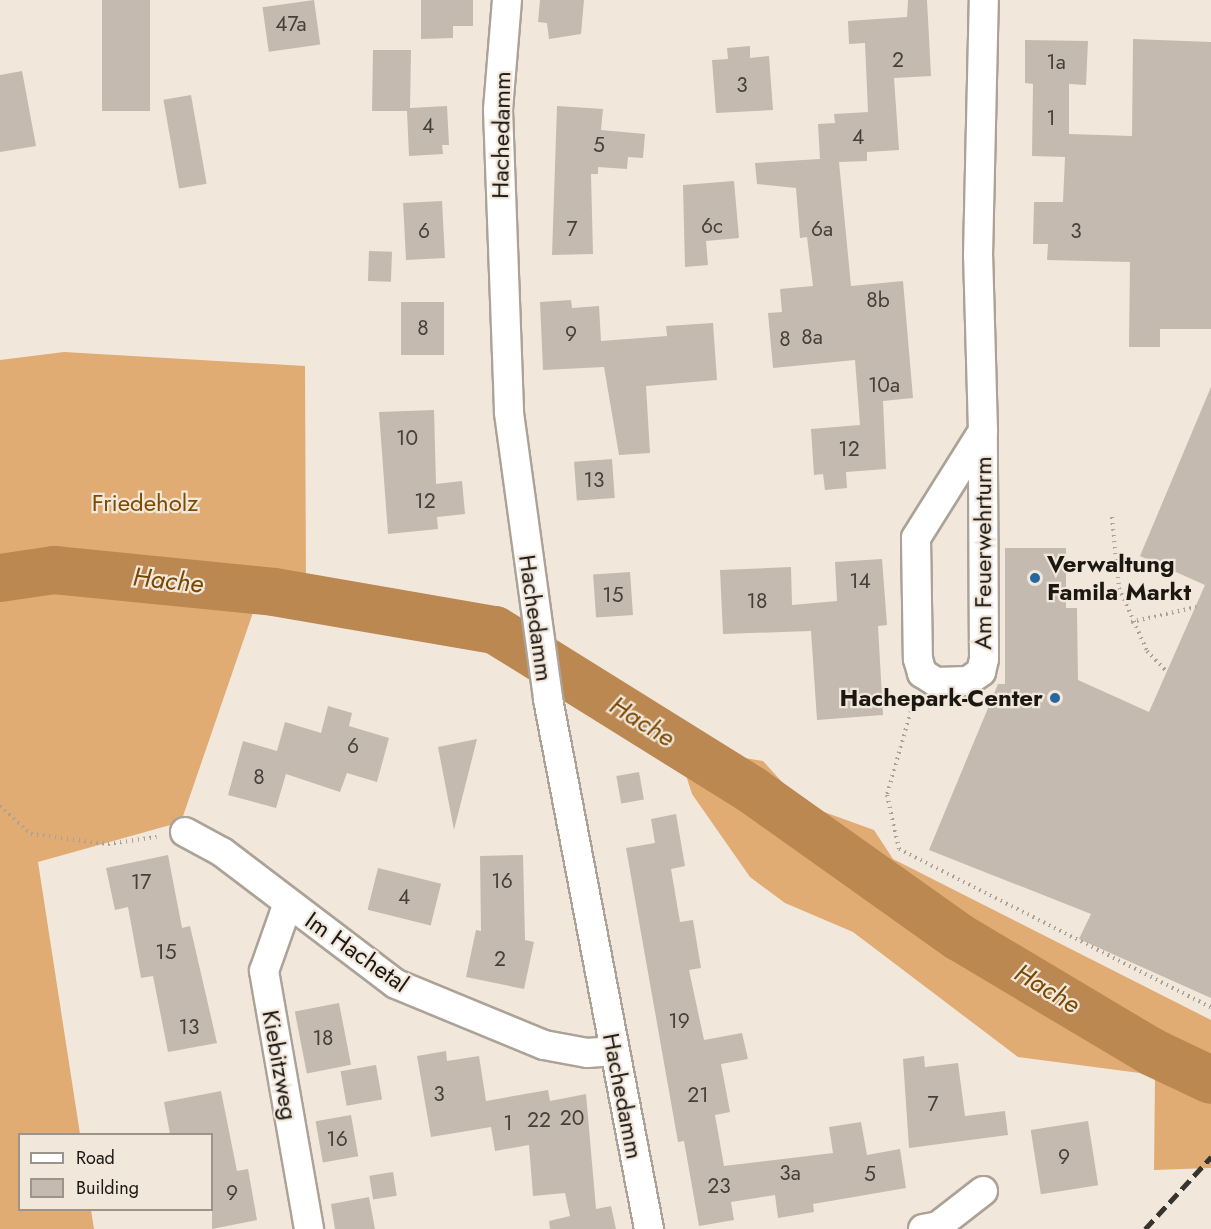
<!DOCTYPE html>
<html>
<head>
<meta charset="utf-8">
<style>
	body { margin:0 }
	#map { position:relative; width:1211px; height:1229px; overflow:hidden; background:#f2e7db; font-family:Jost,sans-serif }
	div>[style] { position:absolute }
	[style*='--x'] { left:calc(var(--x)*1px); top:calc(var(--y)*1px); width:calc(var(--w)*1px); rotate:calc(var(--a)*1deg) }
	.forest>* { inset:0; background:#e0ac74 }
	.river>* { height:48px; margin:-24px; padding:0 24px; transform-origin:24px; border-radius:24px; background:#bb8851 }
	.building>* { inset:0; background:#c5baaf; transform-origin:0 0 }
	.path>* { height:4px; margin-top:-2px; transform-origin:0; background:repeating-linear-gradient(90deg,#aaa198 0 1.5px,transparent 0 6px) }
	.roads { filter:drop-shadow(2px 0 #ada297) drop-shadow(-2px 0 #ada297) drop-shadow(0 2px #ada297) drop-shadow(0 -2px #ada297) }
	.street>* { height:28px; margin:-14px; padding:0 14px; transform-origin:14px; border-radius:14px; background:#fff }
	.rail>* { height:4.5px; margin-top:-2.25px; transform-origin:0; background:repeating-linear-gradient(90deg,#37332d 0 12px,transparent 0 18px) }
	.dots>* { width:16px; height:16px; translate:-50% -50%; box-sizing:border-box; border:3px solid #f2e7db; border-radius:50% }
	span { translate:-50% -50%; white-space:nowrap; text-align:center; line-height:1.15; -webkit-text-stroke:4.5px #f2e7db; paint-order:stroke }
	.number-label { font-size:21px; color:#46403a }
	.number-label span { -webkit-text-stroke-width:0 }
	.street-label { font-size:24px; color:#1b1713 }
	.park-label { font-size:24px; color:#7b4b02 }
	.poi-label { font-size:24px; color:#1b1713; font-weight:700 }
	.left { translate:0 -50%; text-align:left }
	.right { translate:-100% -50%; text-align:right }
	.water-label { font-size:26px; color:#784800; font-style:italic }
	.legend { position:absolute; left:18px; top:1133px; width:195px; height:78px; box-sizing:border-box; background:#f2e7db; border:2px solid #9c948b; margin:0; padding:8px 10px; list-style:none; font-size:18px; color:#1b1713 }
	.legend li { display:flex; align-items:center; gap:12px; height:30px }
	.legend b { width:30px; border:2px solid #9c948b }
</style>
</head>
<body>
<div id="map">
	<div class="forest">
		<div style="clip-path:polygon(64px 352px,305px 366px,306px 587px,259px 595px,181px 822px,38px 862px,80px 1134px,20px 1134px,20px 1210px,91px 1210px,94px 1229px,0 1229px,0 360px)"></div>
		<div style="clip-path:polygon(677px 747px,763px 761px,802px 804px,874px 830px,893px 859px,1211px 1020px,1211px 1168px,1154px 1170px,1155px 1075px,1018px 1057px,853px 932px,785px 903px,750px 877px,692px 794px)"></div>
	</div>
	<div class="river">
		<div style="--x:0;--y:578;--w:55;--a:-8.4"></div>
		<div style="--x:54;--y:570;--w:221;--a:5.7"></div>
		<div style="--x:274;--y:592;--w:224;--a:9.8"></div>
		<div style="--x:495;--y:630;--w:303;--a:31.9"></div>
		<div style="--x:752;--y:790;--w:254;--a:35.4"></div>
		<div style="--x:959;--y:937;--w:225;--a:30.8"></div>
		<div style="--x:1152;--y:1052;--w:65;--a:25.4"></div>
	</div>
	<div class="building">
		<div style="left:102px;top:0;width:48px;height:111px"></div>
		<div style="left:314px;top:0;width:45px;height:52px;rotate:82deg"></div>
		<div style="clip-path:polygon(421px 0,473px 0,473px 26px,453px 26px,453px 38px,421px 39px)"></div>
		<div style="clip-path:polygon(540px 0,584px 0,581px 34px,549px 39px,547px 23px,538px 22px)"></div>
		<div style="clip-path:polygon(908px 0,927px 0,931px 76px,894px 78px,899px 150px,867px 152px,867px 161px,839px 162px,851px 286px,903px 281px,913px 398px,883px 401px,886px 469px,846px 472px,847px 488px,825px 490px,823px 474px,814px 475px,811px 429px,860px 425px,855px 360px,773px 368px,768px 313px,782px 312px,780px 289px,813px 286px,807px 237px,800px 238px,796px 188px,757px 184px,755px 163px,820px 159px,818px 124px,835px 123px,834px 114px,868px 112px,865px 43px,849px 44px,848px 21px,907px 17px)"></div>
		<div style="clip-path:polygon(1133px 39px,1211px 42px,1211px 329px,1160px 329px,1160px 347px,1129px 347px,1130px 262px,1047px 260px,1048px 244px,1033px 244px,1034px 202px,1063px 202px,1065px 157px,1032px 156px,1033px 84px,1025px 83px,1025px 40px,1088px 41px,1086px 85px,1069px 84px,1069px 134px,1132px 136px)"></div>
		<div style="clip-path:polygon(750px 46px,750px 58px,769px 56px,773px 110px,716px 113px,712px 60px,728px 59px,727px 48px)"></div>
		<div style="clip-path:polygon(373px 50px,411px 50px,410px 108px,447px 106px,449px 145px,442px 145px,443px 154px,409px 156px,407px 111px,372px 111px)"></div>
		<div style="clip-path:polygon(22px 71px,36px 146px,0 152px,0 75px)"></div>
		<div style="left:191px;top:95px;width:90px;height:28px;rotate:80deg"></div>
		<div style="clip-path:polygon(557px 106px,603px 109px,601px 130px,645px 134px,643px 158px,628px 157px,627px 169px,598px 167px,598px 174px,591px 174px,593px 254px,552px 255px)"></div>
		<div style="clip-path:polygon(734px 181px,739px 238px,706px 241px,708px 265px,685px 267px,683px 185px)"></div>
		<div style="left:442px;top:201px;width:57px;height:39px;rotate:87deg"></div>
		<div style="left:369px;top:251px;width:23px;height:30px;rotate:2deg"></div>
		<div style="clip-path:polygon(571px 300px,572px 308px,599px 306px,601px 341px,667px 336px,666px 326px,713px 323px,717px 380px,646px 386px,650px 453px,619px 455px,604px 367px,543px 370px,540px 302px)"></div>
		<div style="left:401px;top:302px;width:43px;height:53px"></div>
		<div style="clip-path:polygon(1211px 387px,1211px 998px,1079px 939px,1091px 914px,929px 850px,998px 684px,1005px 684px,1005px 548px,1066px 548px,1066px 608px,1077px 608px,1078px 680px,1149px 712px,1205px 585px,1140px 556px)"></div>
		<div style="clip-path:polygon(434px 410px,436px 484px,462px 481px,465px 514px,437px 517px,438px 529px,388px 534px,379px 412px)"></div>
		<div style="left:612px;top:459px;width:39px;height:38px;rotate:86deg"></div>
		<div style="clip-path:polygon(882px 559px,887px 625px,878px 626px,883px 715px,817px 720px,811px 631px,723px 634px,720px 570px,791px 567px,792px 605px,837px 601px,835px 562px)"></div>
		<div style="left:630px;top:572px;width:43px;height:37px;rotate:86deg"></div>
		<div style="clip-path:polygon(328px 706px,352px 713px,349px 726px,389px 738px,377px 782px,347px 773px,340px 792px,286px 774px,276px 808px,228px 795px,243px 741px,277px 751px,285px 722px,321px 733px)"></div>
		<div style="clip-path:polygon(477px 739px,454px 830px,438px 747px)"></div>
		<div style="left:639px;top:772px;width:28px;height:23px;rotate:80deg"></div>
		<div style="clip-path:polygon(676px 814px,685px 866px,671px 869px,680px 922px,693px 920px,701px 968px,689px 970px,704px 1040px,742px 1033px,748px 1059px,721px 1064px,730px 1112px,715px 1115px,724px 1166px,833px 1153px,829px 1127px,861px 1122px,867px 1155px,900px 1149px,906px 1188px,813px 1204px,814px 1212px,778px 1218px,775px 1195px,731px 1202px,734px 1220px,699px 1226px,684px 1141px,678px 1142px,626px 848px,655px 843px,651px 819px)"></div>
		<div style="clip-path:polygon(168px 855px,182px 928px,190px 926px,217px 1043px,168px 1052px,153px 976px,141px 978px,128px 907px,115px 910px,106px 868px)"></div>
		<div style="clip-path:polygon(523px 855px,525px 940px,534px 942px,524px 989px,466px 977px,476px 930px,481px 931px,480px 856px)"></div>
		<div style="left:378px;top:868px;width:65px;height:43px;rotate:14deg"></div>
		<div style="left:339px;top:1003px;width:63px;height:45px;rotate:79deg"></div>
		<div style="clip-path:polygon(446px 1051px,447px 1061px,479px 1056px,486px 1101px,548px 1090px,550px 1101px,586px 1094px,596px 1209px,611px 1206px,616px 1229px,550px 1229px,549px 1221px,570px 1216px,565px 1193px,533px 1196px,529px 1145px,495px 1151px,491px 1127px,431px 1137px,417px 1056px)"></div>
		<div style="clip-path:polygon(924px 1056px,925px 1067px,958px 1063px,965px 1116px,1005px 1111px,1008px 1135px,909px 1148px,903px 1059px)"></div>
		<div style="left:376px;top:1065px;width:35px;height:36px;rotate:80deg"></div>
		<div style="clip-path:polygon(221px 1091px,237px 1171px,248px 1169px,257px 1220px,212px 1229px,212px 1134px,170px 1134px,164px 1102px)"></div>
		<div style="left:351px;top:1115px;width:42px;height:36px;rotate:80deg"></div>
		<div style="left:1088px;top:1121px;width:65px;height:58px;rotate:81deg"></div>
		<div style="left:393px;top:1172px;width:24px;height:24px;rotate:81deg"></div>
		<div style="clip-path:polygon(369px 1197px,375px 1229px,335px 1229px,331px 1204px)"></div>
	</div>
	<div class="path">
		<div style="--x:1112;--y:517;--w:71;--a:84.4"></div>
		<div style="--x:1119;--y:588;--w:69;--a:66"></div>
		<div style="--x:1147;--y:651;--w:29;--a:46"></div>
		<div style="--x:1131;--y:622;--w:67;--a:-13"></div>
		<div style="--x:914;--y:700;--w:99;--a:105.9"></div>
		<div style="--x:887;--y:795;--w:55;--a:77.5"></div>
		<div style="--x:899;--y:849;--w:350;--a:26.9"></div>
		<div style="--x:0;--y:806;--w:42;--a:42.1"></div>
		<div style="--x:31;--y:834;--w:78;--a:7.4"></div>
		<div style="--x:108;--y:844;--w:49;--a:-8.1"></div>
	</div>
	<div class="roads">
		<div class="street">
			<div style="--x:507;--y:0;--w:110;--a:94.7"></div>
			<div style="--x:498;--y:110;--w:303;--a:87.9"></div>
			<div style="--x:509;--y:413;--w:289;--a:82.2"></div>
			<div style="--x:548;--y:699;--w:540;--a:79.21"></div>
			<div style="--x:983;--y:431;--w:126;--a:122.1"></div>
			<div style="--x:916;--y:538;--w:121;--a:89.1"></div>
			<div style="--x:918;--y:659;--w:15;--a:74"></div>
			<div style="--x:922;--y:673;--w:17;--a:33"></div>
			<div style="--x:936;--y:682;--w:32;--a:-2"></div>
			<div style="--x:968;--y:681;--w:16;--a:-35"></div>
			<div style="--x:981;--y:672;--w:13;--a:-77"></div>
			<div style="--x:984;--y:659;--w:228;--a:-90.3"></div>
			<div style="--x:983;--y:431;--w:175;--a:-91.6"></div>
			<div style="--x:978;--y:256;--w:256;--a:-88.7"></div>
			<div style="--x:185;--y:832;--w:42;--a:28.4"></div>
			<div style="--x:222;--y:852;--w:218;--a:37.2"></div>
			<div style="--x:396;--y:984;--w:160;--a:22.4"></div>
			<div style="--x:544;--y:1045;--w:44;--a:10.5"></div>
			<div style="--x:587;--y:1053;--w:28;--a:-4"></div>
			<div style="--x:288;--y:903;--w:72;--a:109.4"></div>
			<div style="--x:264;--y:971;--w:262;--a:80.1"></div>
			<div style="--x:923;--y:1229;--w:15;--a:-11"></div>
			<div style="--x:938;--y:1226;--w:57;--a:-37.9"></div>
		</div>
	</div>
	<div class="rail">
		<div style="--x:1145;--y:1229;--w:98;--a:-47.5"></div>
	</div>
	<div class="dots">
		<div style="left:1035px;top:578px;background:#26679d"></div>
		<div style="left:1055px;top:698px;background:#26679d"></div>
	</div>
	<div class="number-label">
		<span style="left:291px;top:24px">47a</span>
		<span style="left:898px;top:60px">2</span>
		<span style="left:1056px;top:62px">1a</span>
		<span style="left:742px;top:85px">3</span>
		<span style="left:1051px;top:118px">1</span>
		<span style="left:428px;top:126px">4</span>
		<span style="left:858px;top:137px">4</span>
		<span style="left:599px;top:145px">5</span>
		<span style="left:712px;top:226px">6c</span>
		<span style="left:572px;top:229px">7</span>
		<span style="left:822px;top:229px">6a</span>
		<span style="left:424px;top:231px">6</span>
		<span style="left:1076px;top:231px">3</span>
		<span style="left:878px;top:300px">8b</span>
		<span style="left:423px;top:328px">8</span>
		<span style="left:571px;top:334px">9</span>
		<span style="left:812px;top:337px">8a</span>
		<span style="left:785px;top:339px">8</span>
		<span style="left:884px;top:385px">10a</span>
		<span style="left:407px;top:438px">10</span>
		<span style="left:849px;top:449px">12</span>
		<span style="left:594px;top:480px">13</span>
		<span style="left:425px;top:501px">12</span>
		<span style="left:860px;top:581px">14</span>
		<span style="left:613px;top:595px">15</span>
		<span style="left:757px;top:601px">18</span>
		<span style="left:353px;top:746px">6</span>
		<span style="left:259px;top:777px">8</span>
		<span style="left:502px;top:881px">16</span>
		<span style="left:141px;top:882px">17</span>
		<span style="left:404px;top:897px">4</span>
		<span style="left:166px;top:952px">15</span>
		<span style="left:500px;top:959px">2</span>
		<span style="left:679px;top:1021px">19</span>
		<span style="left:189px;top:1027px">13</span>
		<span style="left:323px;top:1038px">18</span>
		<span style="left:439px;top:1094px">3</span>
		<span style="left:698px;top:1095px">21</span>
		<span style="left:933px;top:1104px">7</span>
		<span style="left:572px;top:1118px">20</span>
		<span style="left:539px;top:1120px">22</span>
		<span style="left:508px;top:1123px">1</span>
		<span style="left:337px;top:1139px">16</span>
		<span style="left:1064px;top:1157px">9</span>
		<span style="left:790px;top:1173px">3a</span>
		<span style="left:870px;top:1174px">5</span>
		<span style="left:719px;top:1186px">23</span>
		<span style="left:232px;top:1193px">9</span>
	</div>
	<div class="street-label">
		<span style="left:501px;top:135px;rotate:-89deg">Hachedamm</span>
		<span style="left:983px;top:553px;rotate:-90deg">Am Feuerwehrturm</span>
		<span style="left:536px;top:618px;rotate:82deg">Hachedamm</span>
		<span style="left:357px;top:952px;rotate:35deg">Im Hachetal</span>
		<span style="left:280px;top:1065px;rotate:80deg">Kiebitzweg</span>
		<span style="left:623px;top:1096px;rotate:79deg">Hachedamm</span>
	</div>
	<div class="park-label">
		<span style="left:145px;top:503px">Friedeholz</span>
	</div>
	<div class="poi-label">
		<span class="left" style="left:1047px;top:578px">Verwaltung<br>Famila Markt</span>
		<span class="right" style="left:1043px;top:698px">Hachepark-Center</span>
	</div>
	<div class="water-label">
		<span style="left:168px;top:581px;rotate:6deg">Hache</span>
		<span style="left:642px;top:722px;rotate:32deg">Hache</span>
		<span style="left:1047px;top:989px;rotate:31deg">Hache</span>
	</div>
	<ul class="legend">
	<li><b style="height:8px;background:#fff"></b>Road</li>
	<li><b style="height:16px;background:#c5baaf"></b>Building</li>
	</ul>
</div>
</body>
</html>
